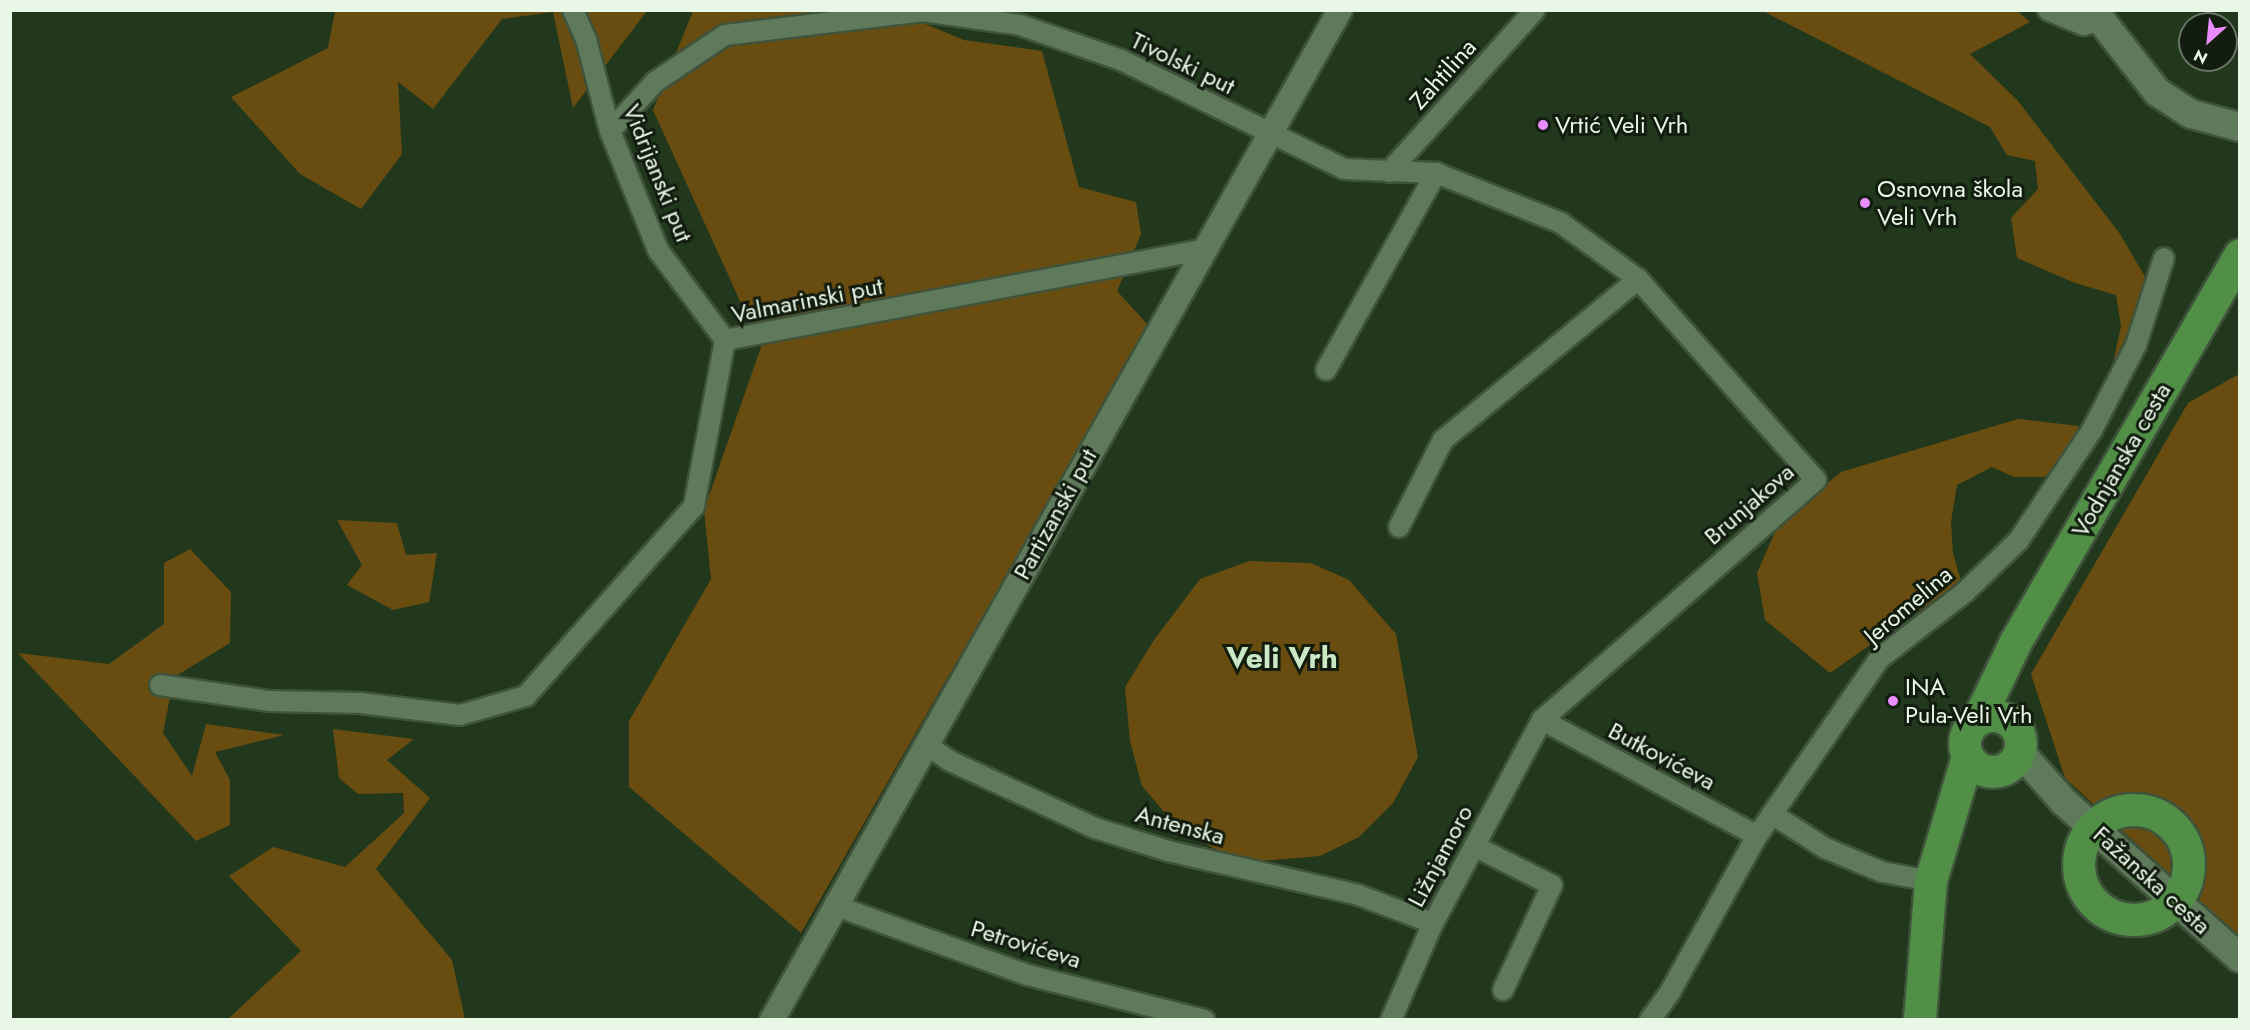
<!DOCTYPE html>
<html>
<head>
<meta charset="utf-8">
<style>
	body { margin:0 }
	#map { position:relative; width:2250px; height:1030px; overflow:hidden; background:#21381d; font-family:Jost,sans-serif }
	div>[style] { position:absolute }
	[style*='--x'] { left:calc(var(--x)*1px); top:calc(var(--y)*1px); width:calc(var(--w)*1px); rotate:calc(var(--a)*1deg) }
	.green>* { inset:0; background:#694c0f }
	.roads { filter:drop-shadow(2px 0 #3f533b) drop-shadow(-2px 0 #3f533b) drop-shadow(0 2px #3f533b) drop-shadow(0 -2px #3f533b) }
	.minor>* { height:20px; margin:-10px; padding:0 10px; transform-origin:10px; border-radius:10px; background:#5f795b }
	.tertiary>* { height:24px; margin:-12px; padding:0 12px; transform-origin:12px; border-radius:12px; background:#5f795b }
	.secondary>* { height:28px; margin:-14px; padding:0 14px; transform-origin:14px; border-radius:14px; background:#5f795b }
	.primary>* { height:32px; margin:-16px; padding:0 16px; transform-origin:16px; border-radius:16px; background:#518f47 }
	.primary>.ring { margin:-16px; padding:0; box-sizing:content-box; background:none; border:32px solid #518f47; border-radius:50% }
	.dots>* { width:16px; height:16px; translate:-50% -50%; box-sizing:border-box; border:3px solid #121d10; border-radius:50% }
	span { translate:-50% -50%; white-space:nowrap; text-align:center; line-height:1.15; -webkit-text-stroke:6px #121d10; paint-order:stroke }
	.street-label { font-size:24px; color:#e9f8e6 }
	.poi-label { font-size:24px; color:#e9f8e6 }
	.left { translate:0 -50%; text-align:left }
	.district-label { font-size:30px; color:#cae8c5; font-weight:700 }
	.frame { position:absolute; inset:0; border:12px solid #e9f8e6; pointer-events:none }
	.north { position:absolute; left:2178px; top:12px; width:60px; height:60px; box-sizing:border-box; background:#121d10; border:2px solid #687566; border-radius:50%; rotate:207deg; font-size:16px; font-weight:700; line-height:24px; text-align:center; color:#e9f8e6 }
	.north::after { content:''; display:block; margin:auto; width:21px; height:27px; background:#ea8dfc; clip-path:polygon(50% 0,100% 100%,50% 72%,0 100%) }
</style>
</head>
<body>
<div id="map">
	<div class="green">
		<div style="clip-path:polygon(2016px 10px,2030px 22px,1970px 54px,2018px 101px,2120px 234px,2147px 280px,2135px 325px,2112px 368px,2121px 326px,2116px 295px,2075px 283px,2017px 258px,2011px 218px,2038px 189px,2035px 161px,2007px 155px,1990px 127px,1763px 11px)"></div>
		<div style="clip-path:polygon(335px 11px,647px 11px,573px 108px,553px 12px,502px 19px,433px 109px,398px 82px,402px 154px,361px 209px,300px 174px,231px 97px,328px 48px)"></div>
		<div style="clip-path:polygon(693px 11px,894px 11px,964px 40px,1042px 51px,1079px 187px,1136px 202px,1141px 234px,1117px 291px,1149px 326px,801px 933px,629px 787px,629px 721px,711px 579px,704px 510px,761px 347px,653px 110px)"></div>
		<div style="clip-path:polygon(2239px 374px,2239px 938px,2065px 778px,2031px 674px,2188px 403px)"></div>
		<div style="clip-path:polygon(2018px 419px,2079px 426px,2069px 448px,2045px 477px,2014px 477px,1992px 467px,1957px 485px,1951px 522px,1953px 553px,1961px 581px,1830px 673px,1765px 620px,1757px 573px,1778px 525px,1841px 472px)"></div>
		<div style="clip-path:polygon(337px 520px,397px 523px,406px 555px,437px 553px,429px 602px,393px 610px,347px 585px,362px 565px)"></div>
		<div style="clip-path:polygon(190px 549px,231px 592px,230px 643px,174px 677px,163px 733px,192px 776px,206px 724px,284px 735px,215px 752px,230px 780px,230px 825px,196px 841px,18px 653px,109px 664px,164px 624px,164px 563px)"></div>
		<div style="clip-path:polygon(1249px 561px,1311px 563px,1349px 580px,1396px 634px,1418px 757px,1393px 803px,1359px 837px,1320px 856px,1261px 861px,1222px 853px,1177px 827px,1142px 786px,1130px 741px,1125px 687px,1154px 640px,1200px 579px)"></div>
		<div style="clip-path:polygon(333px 729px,414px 739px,387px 760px,430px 798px,376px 869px,452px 960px,465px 1019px,228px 1019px,301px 951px,229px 876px,273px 847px,345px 867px,404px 813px,403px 793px,358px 794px,339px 778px)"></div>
	</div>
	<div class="roads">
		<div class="minor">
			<div style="--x:573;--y:10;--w:32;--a:66"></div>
			<div style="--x:586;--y:39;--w:95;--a:75.4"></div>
			<div style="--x:610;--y:131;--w:128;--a:68"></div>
			<div style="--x:658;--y:250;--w:112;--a:53.3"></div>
			<div style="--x:2048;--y:10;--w:39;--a:23"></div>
			<div style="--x:2084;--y:25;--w:16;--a:-14"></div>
			<div style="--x:610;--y:131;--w:67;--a:-47.4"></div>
			<div style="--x:655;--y:82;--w:84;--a:-33.9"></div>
			<div style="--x:725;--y:35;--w:198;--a:-6.9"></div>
			<div style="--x:922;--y:11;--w:99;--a:8.1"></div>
			<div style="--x:1020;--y:25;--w:107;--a:19.1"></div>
			<div style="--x:1121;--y:60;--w:248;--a:26"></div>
			<div style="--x:1344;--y:169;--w:92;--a:2.5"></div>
			<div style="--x:1436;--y:173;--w:135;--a:21.8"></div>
			<div style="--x:1561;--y:223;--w:95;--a:36"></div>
			<div style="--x:1638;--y:279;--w:268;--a:48.5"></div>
			<div style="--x:1816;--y:480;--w:364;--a:138.8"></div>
			<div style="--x:1542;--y:720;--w:230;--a:118.2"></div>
			<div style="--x:1433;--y:923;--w:106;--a:113.4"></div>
			<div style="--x:1389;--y:172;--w:218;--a:-48"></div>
			<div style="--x:1326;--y:370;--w:226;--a:-60.8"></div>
			<div style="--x:1399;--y:527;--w:97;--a:-63.2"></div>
			<div style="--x:1443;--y:440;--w:253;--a:-39.5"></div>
			<div style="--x:160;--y:685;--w:111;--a:8.3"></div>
			<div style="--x:270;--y:701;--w:90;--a:1.3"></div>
			<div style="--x:360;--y:703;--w:101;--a:6.8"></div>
			<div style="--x:460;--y:715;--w:69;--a:-16.1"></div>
			<div style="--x:526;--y:696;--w:254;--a:-48.5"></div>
			<div style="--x:694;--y:506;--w:169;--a:-79.4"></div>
			<div style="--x:725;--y:340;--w:489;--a:-10.7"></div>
			<div style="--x:1542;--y:720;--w:244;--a:28.3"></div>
			<div style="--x:925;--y:744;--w:30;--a:34"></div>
			<div style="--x:950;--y:761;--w:160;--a:24.8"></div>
			<div style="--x:1095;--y:828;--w:77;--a:17.5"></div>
			<div style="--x:1168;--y:851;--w:195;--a:13"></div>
			<div style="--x:1358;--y:895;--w:80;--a:20.5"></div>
			<div style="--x:1772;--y:814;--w:63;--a:32.7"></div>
			<div style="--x:1825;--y:848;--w:62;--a:22.8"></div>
			<div style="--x:1882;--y:872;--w:50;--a:10.4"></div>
			<div style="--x:1474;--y:846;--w:87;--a:26.6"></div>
			<div style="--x:1552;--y:885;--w:116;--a:115"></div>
			<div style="--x:836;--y:906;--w:204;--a:19.8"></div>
			<div style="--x:1028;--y:975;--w:182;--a:14.3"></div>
			<div style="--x:1650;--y:1020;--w:34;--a:-54"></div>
			<div style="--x:1670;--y:992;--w:179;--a:-60.9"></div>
			<div style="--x:1757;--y:836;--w:216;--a:-55.4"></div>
			<div style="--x:1880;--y:658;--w:108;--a:-37.8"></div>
			<div style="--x:1965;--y:592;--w:75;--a:-43.9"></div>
			<div style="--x:2019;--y:540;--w:132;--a:-56.4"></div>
			<div style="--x:2092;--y:430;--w:96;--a:-62.6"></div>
			<div style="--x:2136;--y:345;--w:91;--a:-72.2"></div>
		</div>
		<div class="tertiary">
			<div style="--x:772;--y:1020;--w:1159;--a:-60.65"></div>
		</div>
		<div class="secondary">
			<div style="--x:2093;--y:10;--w:104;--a:52"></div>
			<div style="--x:2157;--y:92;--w:40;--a:32.9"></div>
			<div style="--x:2191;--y:114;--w:51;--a:14.9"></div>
			<div style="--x:2020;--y:752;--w:67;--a:48.7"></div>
			<div style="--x:2064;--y:802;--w:235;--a:41.6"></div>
		</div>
		<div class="primary">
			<div class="ring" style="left:1965px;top:716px;width:24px;height:24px"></div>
			<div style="--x:1979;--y:719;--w:85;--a:-64.3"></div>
			<div style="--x:2016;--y:642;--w:447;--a:-59.9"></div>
			<div class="ring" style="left:2079px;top:810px;width:78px;height:78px"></div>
			<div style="--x:1920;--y:1020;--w:139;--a:-85.5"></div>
			<div style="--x:1931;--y:881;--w:129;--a:-73.4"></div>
		</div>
	</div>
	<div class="dots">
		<div style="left:1543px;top:125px;background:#ea8dfc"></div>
		<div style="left:1865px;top:203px;background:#ea8dfc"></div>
		<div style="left:1893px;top:701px;background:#ea8dfc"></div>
	</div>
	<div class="street-label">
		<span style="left:1183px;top:63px;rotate:26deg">Tivolski put</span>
		<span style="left:1443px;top:74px;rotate:-48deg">Zahtilina</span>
		<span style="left:658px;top:173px;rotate:68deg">Vidrijanski put</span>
		<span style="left:807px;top:300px;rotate:-11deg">Valmarinski put</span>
		<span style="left:2121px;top:460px;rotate:-60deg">Vodnjanska cesta</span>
		<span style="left:1749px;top:504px;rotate:-41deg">Brunjakova</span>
		<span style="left:1055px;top:514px;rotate:-61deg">Partizanski put</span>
		<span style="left:1908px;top:605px;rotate:-40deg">Jeromelina</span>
		<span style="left:1662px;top:756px;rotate:28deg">Butkovićeva</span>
		<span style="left:1180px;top:825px;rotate:15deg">Antenska</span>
		<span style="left:1440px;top:856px;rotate:-62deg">Ližnjamoro</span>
		<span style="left:2152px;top:880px;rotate:42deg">Fažanska cesta</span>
		<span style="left:1026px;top:944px;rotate:17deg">Petrovićeva</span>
	</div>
	<div class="poi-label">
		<span class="left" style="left:1555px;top:125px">Vrtić Veli Vrh</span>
		<span class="left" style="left:1877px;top:203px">Osnovna škola<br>Veli Vrh</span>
		<span class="left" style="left:1905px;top:701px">INA<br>Pula-Veli Vrh</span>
	</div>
	<div class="district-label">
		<span style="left:1282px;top:658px">Veli Vrh</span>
	</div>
	<div class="frame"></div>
	<div class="north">N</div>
</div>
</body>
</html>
